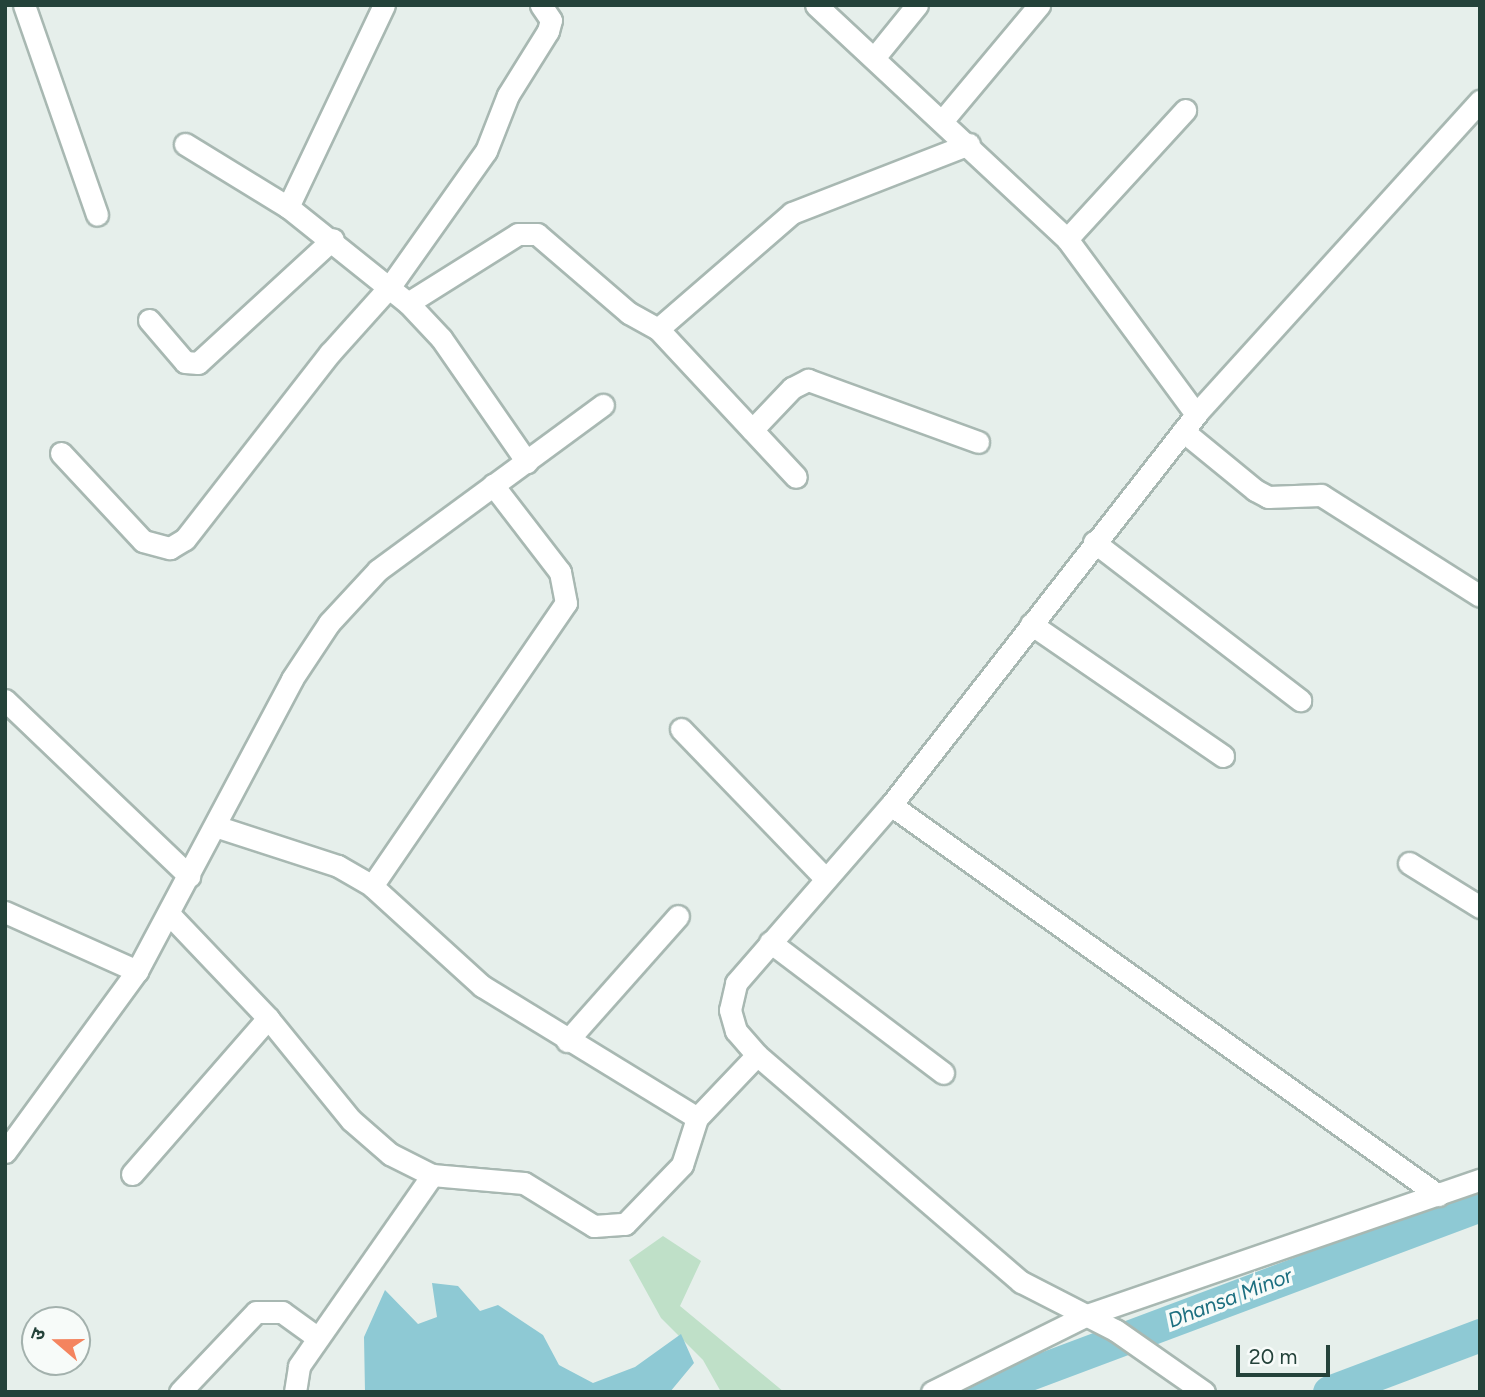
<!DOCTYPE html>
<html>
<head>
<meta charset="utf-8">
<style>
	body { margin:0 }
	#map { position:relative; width:1485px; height:1397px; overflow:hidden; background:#e6efeb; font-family:Figtree,"Noto Sans Devanagari",sans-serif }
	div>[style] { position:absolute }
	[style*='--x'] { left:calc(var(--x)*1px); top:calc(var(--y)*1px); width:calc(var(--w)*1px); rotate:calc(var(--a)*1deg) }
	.green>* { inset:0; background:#bfe0c8 }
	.water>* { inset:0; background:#8ec9d4 }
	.canal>* { height:33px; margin:-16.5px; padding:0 16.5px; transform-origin:16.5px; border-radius:16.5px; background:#8ec9d4 }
	.roads { filter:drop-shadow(2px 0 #a8b8b2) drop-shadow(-2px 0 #a8b8b2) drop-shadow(0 2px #a8b8b2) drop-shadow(0 -2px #a8b8b2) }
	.minor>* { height:21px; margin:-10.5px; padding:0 10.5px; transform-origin:10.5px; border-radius:10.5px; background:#fff }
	span { translate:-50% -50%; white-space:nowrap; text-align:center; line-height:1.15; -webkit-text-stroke:7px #f7fbf9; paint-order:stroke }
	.water-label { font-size:21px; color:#1c6f80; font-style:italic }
	.frame { position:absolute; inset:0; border:7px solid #24423a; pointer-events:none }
	.north { position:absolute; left:21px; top:1306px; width:70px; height:70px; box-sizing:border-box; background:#f7fbf9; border:2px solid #a3b1ad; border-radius:50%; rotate:290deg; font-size:19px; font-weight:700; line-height:28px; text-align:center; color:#24423a }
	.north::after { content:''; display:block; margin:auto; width:24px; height:32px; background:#f4845f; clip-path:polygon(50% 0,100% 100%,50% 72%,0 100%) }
	.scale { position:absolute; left:1236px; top:1345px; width:94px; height:32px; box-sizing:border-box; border:4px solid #24423a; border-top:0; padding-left:9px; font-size:21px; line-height:24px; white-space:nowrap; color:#24423a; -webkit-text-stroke:5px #f7fbf9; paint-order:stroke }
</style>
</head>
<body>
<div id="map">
	<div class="green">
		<div style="clip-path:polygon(663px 1236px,701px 1261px,680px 1306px,784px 1392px,721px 1392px,703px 1360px,661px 1318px,629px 1260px)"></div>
	</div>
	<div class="water">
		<div style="clip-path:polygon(432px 1283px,458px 1286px,480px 1311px,498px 1305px,543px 1335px,559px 1365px,593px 1383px,635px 1367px,681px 1334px,694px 1363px,670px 1392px,365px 1392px,364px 1337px,385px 1290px,418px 1324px,437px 1317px)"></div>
	</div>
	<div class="canal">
		<div style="--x:981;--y:1392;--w:533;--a:-20.54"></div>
		<div style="--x:1329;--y:1392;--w:161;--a:-20.7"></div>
	</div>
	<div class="roads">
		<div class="minor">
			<div style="--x:24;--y:5;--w:222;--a:70.8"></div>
			<div style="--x:384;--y:5;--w:224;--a:115.4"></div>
			<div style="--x:288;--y:207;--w:154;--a:38.7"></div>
			<div style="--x:408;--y:303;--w:48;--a:46.7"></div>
			<div style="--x:441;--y:338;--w:151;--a:55.3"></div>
			<div style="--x:816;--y:5;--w:343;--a:43"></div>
			<div style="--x:1067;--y:239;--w:217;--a:53.6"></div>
			<div style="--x:874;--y:58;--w:68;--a:-50.9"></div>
			<div style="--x:943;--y:120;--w:150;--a:-50.1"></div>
			<div style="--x:185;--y:144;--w:121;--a:31.5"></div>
			<div style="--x:1067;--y:239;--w:175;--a:-47.5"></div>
			<div style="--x:408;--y:303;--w:130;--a:-32.1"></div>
			<div style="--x:518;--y:234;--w:19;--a:0"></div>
			<div style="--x:537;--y:234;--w:121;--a:40.7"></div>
			<div style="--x:629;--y:313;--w:33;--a:29"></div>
			<div style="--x:658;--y:329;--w:202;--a:47"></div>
			<div style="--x:149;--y:320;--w:55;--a:49.4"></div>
			<div style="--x:185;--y:362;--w:13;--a:4"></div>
			<div style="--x:198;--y:363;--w:183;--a:-42.6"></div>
			<div style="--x:658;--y:329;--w:177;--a:-40.9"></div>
			<div style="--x:792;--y:213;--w:190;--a:-21.3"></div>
			<div style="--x:752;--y:430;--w:58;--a:-46.4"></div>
			<div style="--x:792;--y:388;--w:18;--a:-27"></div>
			<div style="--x:808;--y:380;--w:181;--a:20"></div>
			<div style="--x:1183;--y:431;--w:93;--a:39.3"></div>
			<div style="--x:1255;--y:490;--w:15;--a:28"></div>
			<div style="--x:1268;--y:497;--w:53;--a:-2.2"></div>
			<div style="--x:1321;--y:495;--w:188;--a:32.4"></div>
			<div style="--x:61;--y:453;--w:120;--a:47"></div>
			<div style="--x:143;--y:541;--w:28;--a:15"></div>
			<div style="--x:170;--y:548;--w:17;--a:-31"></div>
			<div style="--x:185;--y:539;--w:236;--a:-52.1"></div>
			<div style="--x:330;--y:353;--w:91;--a:-48.1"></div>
			<div style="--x:391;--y:285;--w:164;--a:-54.7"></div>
			<div style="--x:486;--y:151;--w:60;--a:-68.6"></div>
			<div style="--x:508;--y:95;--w:75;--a:-58"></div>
			<div style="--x:548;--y:31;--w:11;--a:-75"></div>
			<div style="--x:551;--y:20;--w:18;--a:-124"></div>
			<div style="--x:1094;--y:542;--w:260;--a:37.5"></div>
			<div style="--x:1031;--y:624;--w:233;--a:34.5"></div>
			<div style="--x:5;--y:700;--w:255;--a:43.7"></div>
			<div style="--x:681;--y:729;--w:206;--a:46"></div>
			<div style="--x:891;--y:805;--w:672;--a:35.49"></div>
			<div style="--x:215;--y:826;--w:129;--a:18"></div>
			<div style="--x:338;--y:866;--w:39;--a:30"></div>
			<div style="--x:372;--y:886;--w:149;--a:42.3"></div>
			<div style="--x:482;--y:986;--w:252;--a:31.5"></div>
			<div style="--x:1409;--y:863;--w:84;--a:31.8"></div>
			<div style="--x:372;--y:886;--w:343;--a:-55.6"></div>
			<div style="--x:566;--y:603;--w:32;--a:-101"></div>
			<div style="--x:560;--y:572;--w:110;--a:-127.6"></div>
			<div style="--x:5;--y:912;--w:145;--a:24.1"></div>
			<div style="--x:169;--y:914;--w:144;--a:46.4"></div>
			<div style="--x:268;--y:1018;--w:132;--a:50.9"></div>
			<div style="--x:351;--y:1120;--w:52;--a:41.1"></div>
			<div style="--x:390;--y:1154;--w:47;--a:26.6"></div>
			<div style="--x:432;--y:1175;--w:92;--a:5"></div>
			<div style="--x:524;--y:1183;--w:82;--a:31.6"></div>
			<div style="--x:594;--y:1226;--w:31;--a:-4"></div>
			<div style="--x:625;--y:1224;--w:82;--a:-46"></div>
			<div style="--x:682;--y:1165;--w:49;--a:-72.3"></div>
			<div style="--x:697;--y:1118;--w:87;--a:-46.4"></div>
			<div style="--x:770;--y:942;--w:217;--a:37.1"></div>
			<div style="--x:567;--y:1041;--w:167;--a:-48.4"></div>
			<div style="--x:5;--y:1152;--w:224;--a:-53.9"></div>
			<div style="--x:137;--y:971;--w:331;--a:-62"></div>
			<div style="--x:292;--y:679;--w:67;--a:-56.5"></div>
			<div style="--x:329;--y:623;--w:72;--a:-47.2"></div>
			<div style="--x:378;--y:570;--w:279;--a:-36.3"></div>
			<div style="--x:132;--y:1174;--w:207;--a:-48.9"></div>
			<div style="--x:180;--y:1392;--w:110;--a:-46.5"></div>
			<div style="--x:256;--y:1312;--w:26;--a:0"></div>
			<div style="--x:282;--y:1312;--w:44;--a:35.8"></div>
			<div style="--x:295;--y:1392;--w:26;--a:-81"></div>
			<div style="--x:299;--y:1366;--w:233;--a:-55.1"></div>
			<div style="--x:932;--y:1392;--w:173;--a:-26.4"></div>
			<div style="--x:1087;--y:1315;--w:416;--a:-19"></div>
			<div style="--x:1204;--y:1392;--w:108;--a:-145.1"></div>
			<div style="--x:1115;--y:1330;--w:106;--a:-152.9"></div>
			<div style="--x:1021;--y:1282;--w:348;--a:-139.3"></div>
			<div style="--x:757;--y:1055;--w:32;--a:-131"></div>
			<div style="--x:736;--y:1031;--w:22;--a:-106"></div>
			<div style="--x:730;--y:1010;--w:28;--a:-77"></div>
			<div style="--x:736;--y:983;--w:236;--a:-49"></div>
			<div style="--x:891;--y:805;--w:496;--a:-52"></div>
			<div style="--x:1196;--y:414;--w:423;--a:-47.8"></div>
		</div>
	</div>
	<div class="water-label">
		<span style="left:1230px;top:1298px;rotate:-21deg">Dhansa Minor</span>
	</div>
	<div class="frame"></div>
	<div class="north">उ</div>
	<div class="scale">20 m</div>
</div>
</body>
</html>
